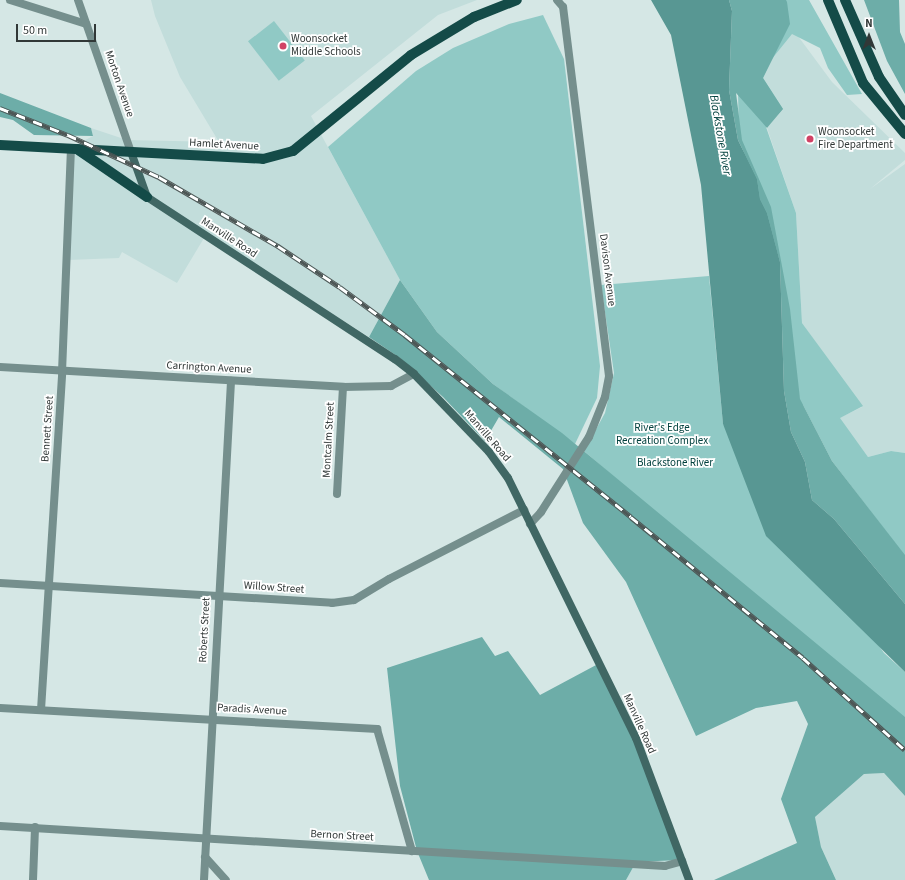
<!DOCTYPE html>
<html>
<head>
<meta charset="utf-8">
<style>
	body { margin:0 }
	#map { position:relative; width:905px; height:880px; overflow:hidden; background:#d5e7e5; font-family:"Source Sans 3",sans-serif }
	div>[style] { position:absolute }
	[style*='--x'] { left:calc(var(--x)*1px); top:calc(var(--y)*1px); width:calc(var(--w)*1px); rotate:calc(var(--a)*1deg) }
	.built>* { inset:0; background:#c2dddb }
	.green>* { inset:0; background:#90c9c5; transform-origin:0 0 }
	.forest>* { inset:0; background:#6dada8 }
	.water>* { inset:0; background:#589793 }
	.minor>* { height:8px; margin:-4px; padding:0 4px; transform-origin:4px; border-radius:4px; background:#758f8d }
	.tertiary>* { height:8px; margin:-4px; padding:0 4px; transform-origin:4px; border-radius:4px; background:#758f8d }
	.secondary>* { height:8px; margin:-4px; padding:0 4px; transform-origin:4px; border-radius:4px; background:#406764 }
	.primary>* { height:10px; margin:-5px; padding:0 5px; transform-origin:5px; border-radius:5px; background:#144b48 }
	.rail>* { height:4.5px; margin-top:-2.25px; transform-origin:0; background:repeating-linear-gradient(90deg,#fff 0 9px,#4e5756 0 18px); box-sizing:border-box; border-block:1px solid #4e5756 }
	.dots>* { width:11px; height:11px; translate:-50% -50%; box-sizing:border-box; border:2px solid #fff; border-radius:50% }
	span { translate:-50% -50%; white-space:nowrap; text-align:center; line-height:1.15; -webkit-text-stroke:3.5px #fff; paint-order:stroke }
	.poi-label { font-size:11px; color:#313837 }
	.left { translate:0 -50%; text-align:left }
	.street-label { font-size:11px; color:#313837 }
	.park-label { font-size:11px; color:#02413e }
	.water-label { font-size:12px; color:#04423f; font-style:italic }
	.north { position:absolute; left:849px; top:16px; width:40px; height:40px; -webkit-text-stroke:3px #fff; paint-order:stroke; rotate:0deg; font-size:11px; font-weight:700; line-height:16px; text-align:center; color:#313837 }
	.north::after { content:''; display:block; margin:auto; width:14px; height:18px; background:#313837; clip-path:polygon(50% 0,100% 100%,50% 72%,0 100%) }
	.scale { position:absolute; left:16px; top:24px; width:80px; height:18px; box-sizing:border-box; border:2px solid #313837; border-top:0; padding-left:5px; font-size:12px; line-height:14px; white-space:nowrap; color:#313837; -webkit-text-stroke:3px #fff; paint-order:stroke }
</style>
</head>
<body>
<div id="map">
	<div class="built">
		<div style="clip-path:polygon(151px 0,477px 0,438px 15px,311px 116px,400px 280px,369px 337px,207px 233px,177px 283px,122px 252px,119px 258px,68px 260px,74px 146px,93px 136px,91px 128px,127px 140px,219px 142px,180px 77px,155px 16px)"></div>
		<div style="clip-path:polygon(792px 28px,832px 82px,905px 153px,905px 160px,870px 189px,905px 164px,905px 453px,891px 451px,868px 457px,839px 418px,862px 407px,802px 323px,796px 213px,767px 128px,783px 109px,763px 78px,771px 60px)"></div>
		<div style="clip-path:polygon(884px 773px,905px 796px,905px 880px,836px 880px,821px 847px,815px 817px,864px 774px)"></div>
		<div style="clip-path:polygon(679px 860px,687px 880px,626px 880px,636px 862px)"></div>
	</div>
	<div class="green">
		<div style="clip-path:polygon(736px 0,809px 0,862px 94px,847px 95px,828px 68px,820px 48px,792px 34px,771px 60px,763px 78px,783px 109px,766px 127px,796px 213px,802px 323px,863px 406px,840px 418px,868px 457px,891px 451px,905px 453px,905px 556px,832px 461px,803px 405px,816px 498px,786px 318px,780px 262px,739px 138px)"></div>
		<div style="clip-path:polygon(543px 15px,564px 59px,600px 366px,597px 398px,575px 444px,493px 384px,437px 332px,400px 280px,328px 147px,416px 71px,453px 48px,509px 24px)"></div>
		<div style="left:274px;top:21px;width:50px;height:33px;rotate:52deg"></div>
		<div style="clip-path:polygon(709px 276px,723px 424px,884px 653px,905px 672px,905px 728px,584px 451px,605px 413px,614px 373px,601px 285px)"></div>
	</div>
	<div class="forest">
		<div style="clip-path:polygon(729px 0,786px 0,787px 2px,790px 24px,763px 78px,783px 109px,767px 128px,736px 93px,742px 140px,771px 207px,790px 309px,800px 399px,832px 461px,905px 555px,905px 604px,834px 519px,812px 500px,805px 462px,791px 432px,784px 391px,780px 262px,767px 213px,760px 199px,757px 179px,738px 140px,729px 90px,732px 11px)"></div>
		<div style="clip-path:polygon(864px 0,899px 0,900px 32px,905px 44px,905px 94px,887px 61px)"></div>
		<div style="clip-path:polygon(0 93px,91px 128px,93px 136px,34px 135px,13px 120px,0 117px)"></div>
		<div style="clip-path:polygon(400px 280px,437px 332px,493px 384px,562px 433px,905px 717px,905px 796px,884px 773px,864px 774px,815px 817px,821px 847px,836px 880px,714px 880px,797px 843px,781px 799px,808px 724px,797px 701px,756px 708px,696px 736px,626px 582px,583px 523px,563px 469px,499px 417px,485px 441px,443px 397px,400px 358px,369px 337px)"></div>
		<div style="clip-path:polygon(482px 637px,495px 656px,508px 651px,540px 695px,598px 664px,632px 736px,679px 860px,636px 862px,626px 880px,429px 880px,417px 851px,400px 786px,387px 668px)"></div>
	</div>
	<div class="water">
		<div style="clip-path:polygon(651px 0,729px 0,732px 11px,729px 90px,738px 140px,757px 179px,760px 199px,767px 213px,780px 262px,784px 391px,791px 432px,805px 462px,812px 500px,834px 519px,905px 604px,905px 672px,766px 536px,723px 424px,701px 185px,671px 35px)"></div>
	</div>
	<div class="minor">
		<div style="--x:10;--y:0;--w:80;--a:17.5"></div>
		<div style="--x:78;--y:0;--w:161;--a:70.8"></div>
		<div style="--x:0;--y:367;--w:344;--a:3.3"></div>
		<div style="--x:343;--y:387;--w:48;--a:-1.2"></div>
		<div style="--x:391;--y:386;--w:26;--a:-28"></div>
		<div style="--x:337;--y:494;--w:107;--a:-86.8"></div>
		<div style="--x:530;--y:524;--w:16;--a:-47"></div>
		<div style="--x:541;--y:512;--w:89;--a:-57.4"></div>
		<div style="--x:589;--y:437;--w:43;--a:-68.2"></div>
		<div style="--x:605;--y:397;--w:21;--a:-79"></div>
		<div style="--x:609;--y:376;--w:372;--a:-97.1"></div>
		<div style="--x:563;--y:7;--w:9;--a:-131"></div>
		<div style="--x:0;--y:583;--w:333;--a:3.4"></div>
		<div style="--x:332;--y:603;--w:22;--a:-8"></div>
		<div style="--x:354;--y:600;--w:41;--a:-31"></div>
		<div style="--x:389;--y:579;--w:152;--a:-27.1"></div>
		<div style="--x:0;--y:708;--w:378;--a:3.2"></div>
		<div style="--x:377;--y:729;--w:127;--a:74"></div>
		<div style="--x:41;--y:710;--w:339;--a:-86.4"></div>
		<div style="--x:62;--y:372;--w:223;--a:-87.7"></div>
		<div style="--x:205;--y:857;--w:31;--a:48"></div>
		<div style="--x:33;--y:880;--w:53;--a:-87.8"></div>
		<div style="--x:204;--y:880;--w:500;--a:-86.9"></div>
	</div>
	<div class="tertiary">
		<div style="--x:0;--y:826;--w:666;--a:3.44"></div>
		<div style="--x:665;--y:866;--w:18;--a:-16"></div>
	</div>
	<div class="secondary">
		<div style="--x:131;--y:152;--w:48;--a:70.4"></div>
		<div style="--x:147;--y:197;--w:296;--a:33.2"></div>
		<div style="--x:395;--y:359;--w:24;--a:38"></div>
		<div style="--x:414;--y:374;--w:108;--a:46.1"></div>
		<div style="--x:489;--y:452;--w:32;--a:54"></div>
		<div style="--x:508;--y:478;--w:290;--a:63.8"></div>
		<div style="--x:636;--y:738;--w:152;--a:69.5"></div>
	</div>
	<div class="primary">
		<div style="--x:828;--y:0;--w:90;--a:67.1"></div>
		<div style="--x:863;--y:83;--w:66;--a:50.5"></div>
		<div style="--x:845;--y:0;--w:84;--a:66.2"></div>
		<div style="--x:879;--y:77;--w:46;--a:55.6"></div>
		<div style="--x:0;--y:145;--w:263;--a:3"></div>
		<div style="--x:263;--y:159;--w:31;--a:-15"></div>
		<div style="--x:293;--y:151;--w:152;--a:-39.1"></div>
		<div style="--x:411;--y:55;--w:74;--a:-31.1"></div>
		<div style="--x:474;--y:17;--w:46;--a:-21.6"></div>
		<div style="--x:77;--y:149;--w:85;--a:34.4"></div>
	</div>
	<div class="rail">
		<div style="--x:0;--y:108;--w:73;--a:21.7"></div>
		<div style="--x:68;--y:135;--w:100;--a:24.8"></div>
		<div style="--x:159;--y:177;--w:138;--a:30.1"></div>
		<div style="--x:278;--y:246;--w:74;--a:33.5"></div>
		<div style="--x:340;--y:287;--w:81;--a:36.4"></div>
		<div style="--x:405;--y:335;--w:290;--a:38.8"></div>
		<div style="--x:631;--y:517;--w:222;--a:39.3"></div>
		<div style="--x:803;--y:658;--w:137;--a:42"></div>
	</div>
	<div class="dots">
		<div style="left:283px;top:46px;background:#d14265"></div>
		<div style="left:810px;top:139px;background:#d14265"></div>
	</div>
	<div class="poi-label">
		<span class="left" style="left:291px;top:46px">Woonsocket<br>Middle Schools</span>
		<span class="left" style="left:818px;top:139px">Woonsocket<br>Fire Department</span>
	</div>
	<div class="street-label">
		<span style="left:119px;top:84px;rotate:71deg">Morton Avenue</span>
		<span style="left:224px;top:145px;rotate:3deg">Hamlet Avenue</span>
		<span style="left:229px;top:238px;rotate:33deg">Manville Road</span>
		<span style="left:607px;top:270px;rotate:83deg">Davison Avenue</span>
		<span style="left:209px;top:368px;rotate:3deg">Carrington Avenue</span>
		<span style="left:48px;top:429px;rotate:-86deg">Bennett Street</span>
		<span style="left:487px;top:436px;rotate:49deg">Manville Road</span>
		<span style="left:329px;top:440px;rotate:-87deg">Montcalm Street</span>
		<span style="left:274px;top:588px;rotate:4deg">Willow Street</span>
		<span style="left:205px;top:630px;rotate:-87deg">Roberts Street</span>
		<span style="left:252px;top:710px;rotate:3deg">Paradis Avenue</span>
		<span style="left:639px;top:724px;rotate:66deg">Manville Road</span>
		<span style="left:342px;top:836px;rotate:3deg">Bernon Street</span>
	</div>
	<div class="park-label">
		<span style="left:662px;top:435px">River's Edge<br>Recreation Complex</span>
		<span style="left:675px;top:463px">Blackstone River</span>
	</div>
	<div class="water-label">
		<span style="left:720px;top:135px;rotate:80deg">Blackstone River</span>
	</div>
	<div class="north">N</div>
	<div class="scale">50 m</div>
</div>
</body>
</html>
